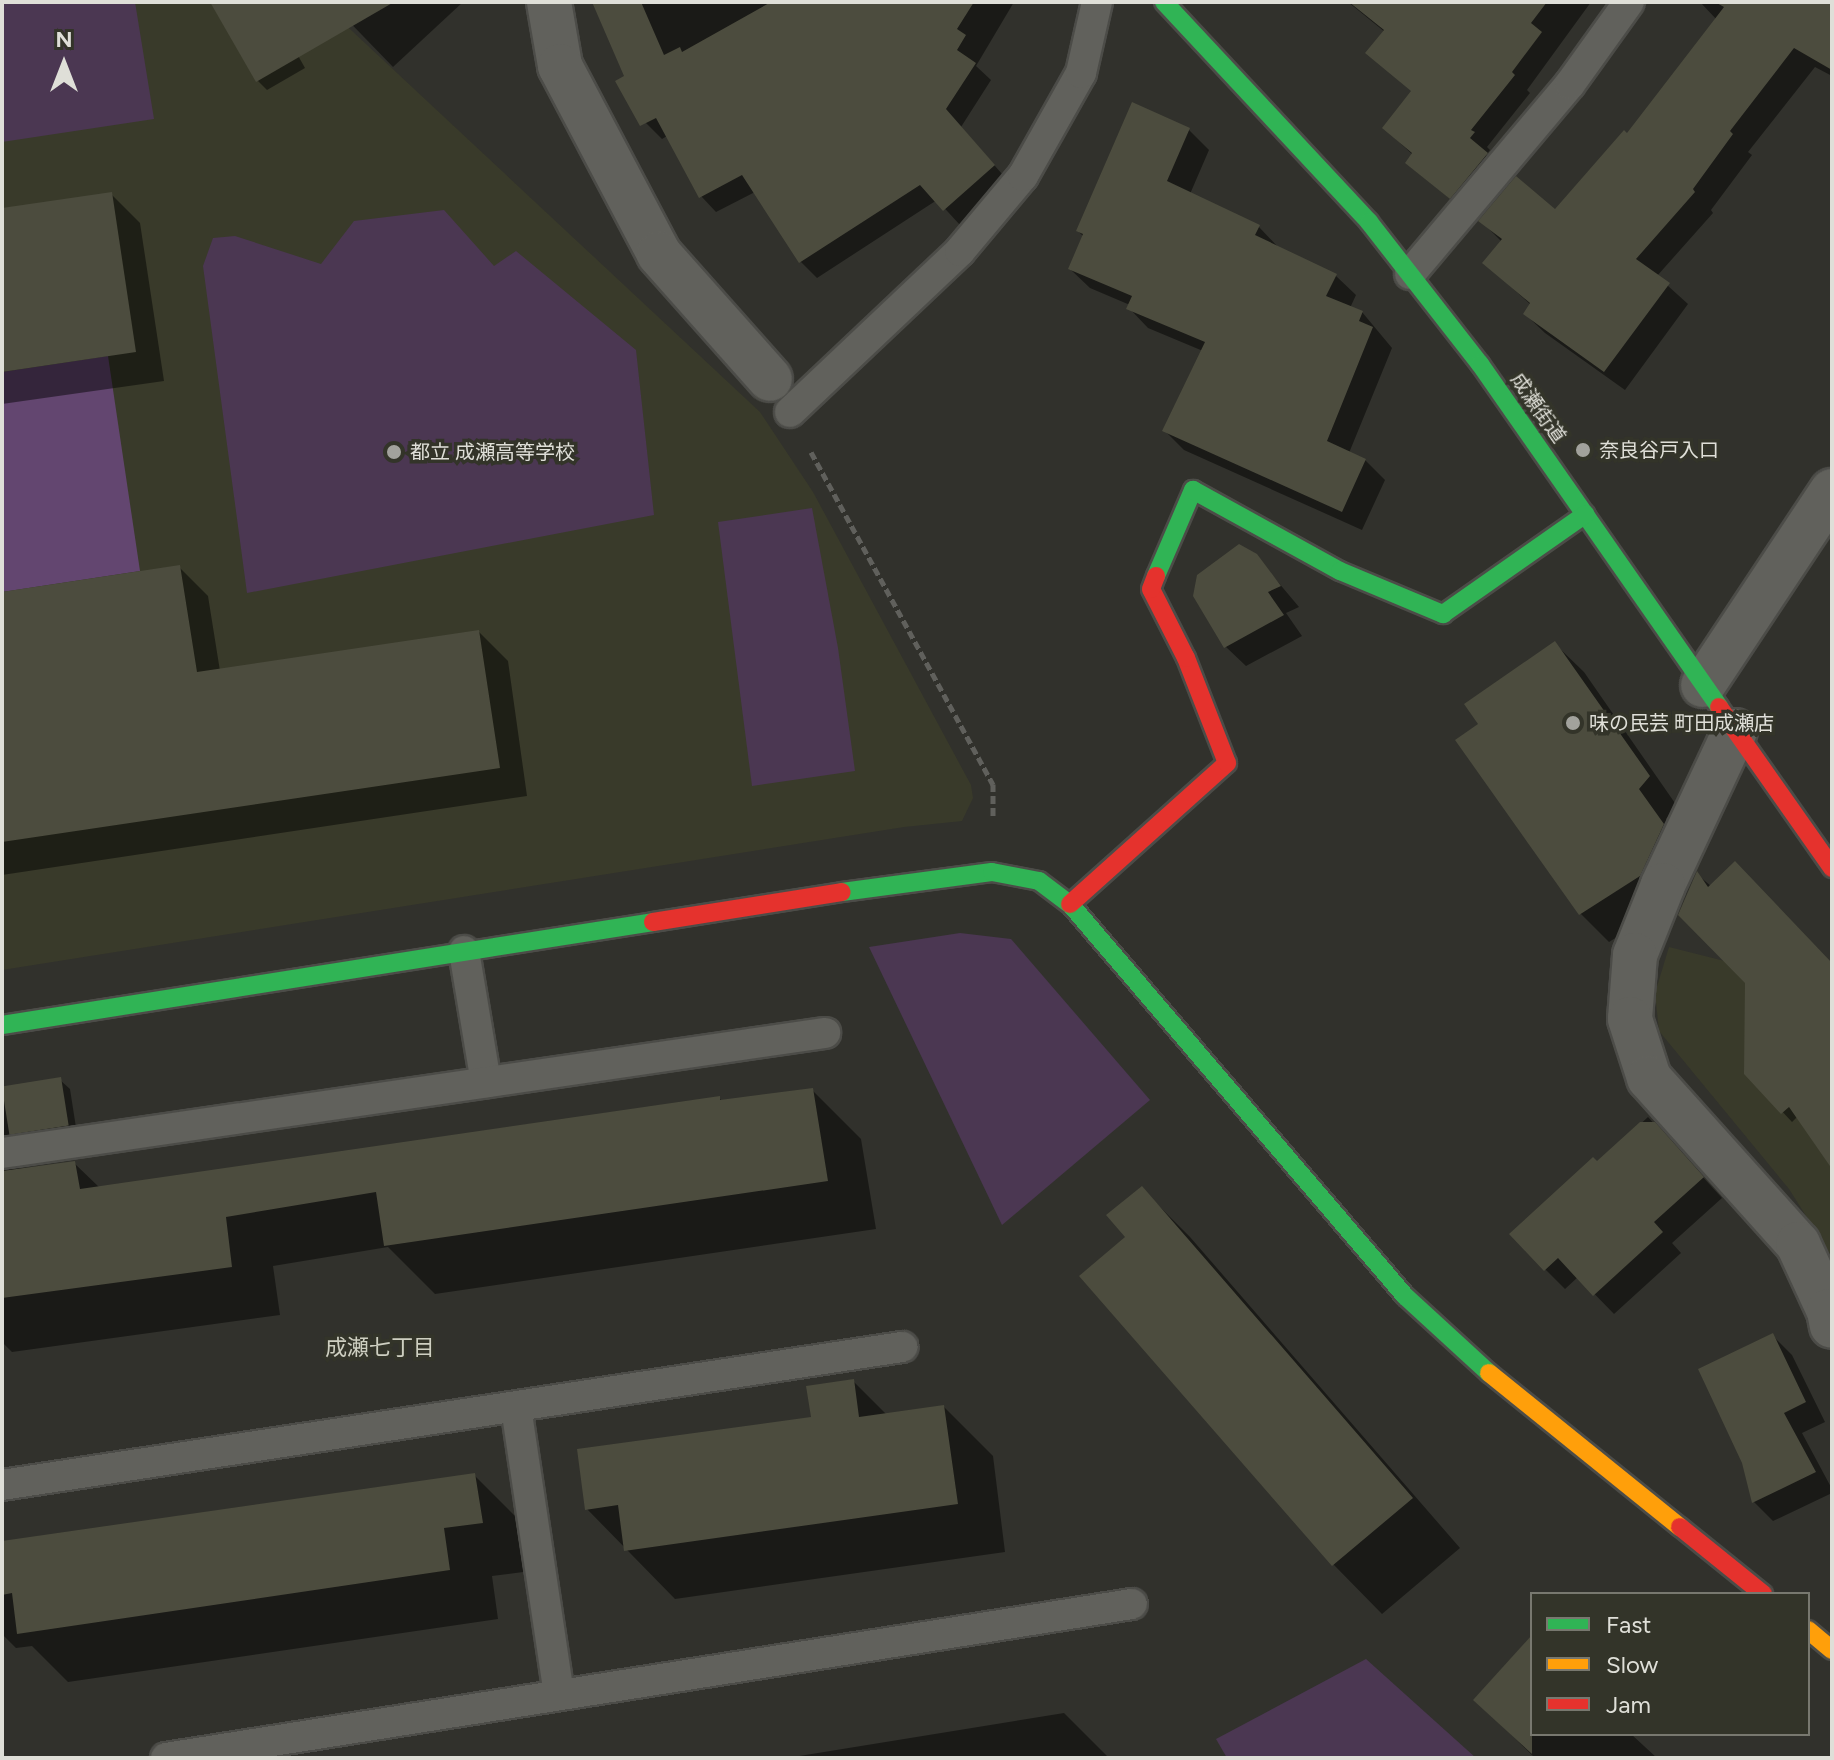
<!DOCTYPE html>
<html>
<head>
<meta charset="utf-8">
<style>
	body { margin:0 }
	#map { position:relative; width:1834px; height:1760px; overflow:hidden; background:#31312c; font-family:Figtree,"Noto Sans JP",sans-serif }
	div>[style] { position:absolute }
	[style*='--x'] { left:calc(var(--x)*1px); top:calc(var(--y)*1px); width:calc(var(--w)*1px); rotate:calc(var(--a)*1deg) }
	.built>* { inset:0; background:#393a2a }
	.green>* { inset:0; background:#4b3752 }
	.water>* { inset:0; background:#634670 }
	.shadow>* { inset:0; background:#0007 }
	.building>* { inset:0; background:#4c4c3e; transform-origin:0 0 }
	.path>* { height:5px; margin-top:-2.5px; transform-origin:0; background:repeating-linear-gradient(90deg,#60605c 0 8px,transparent 0 12px) }
	.roads { filter:drop-shadow(2px 0 #4c4c48) drop-shadow(-2px 0 #4c4c48) drop-shadow(0 2px #4c4c48) drop-shadow(0 -2px #4c4c48) }
	.lane>* { height:30px; margin:-15px; padding:0 15px; transform-origin:15px; border-radius:15px; background:#61615c }
	.street>* { height:44px; margin:-22px; padding:0 22px; transform-origin:22px; border-radius:22px; background:#61615c }
	.fast>* { height:18px; margin:-9px; padding:0 9px; transform-origin:9px; border-radius:9px; background:#30b455 }
	.slow>* { height:18px; margin:-9px; padding:0 9px; transform-origin:9px; border-radius:9px; background:#ff9f0a }
	.jam>* { height:18px; margin:-9px; padding:0 9px; transform-origin:9px; border-radius:9px; background:#e5322d }
	.dots>* { width:22px; height:22px; translate:-50% -50%; box-sizing:border-box; border:4px solid #333429; border-radius:50% }
	span { translate:-50% -50%; white-space:nowrap; text-align:center; line-height:1.15; -webkit-text-stroke:7px #333429; paint-order:stroke }
	.street-label { font-size:20px; color:#dfdfd8 }
	.poi-label { font-size:20px; color:#dfdfd8 }
	.left { translate:0 -50%; text-align:left }
	.neighbourhood-label { font-size:22px; color:#cecfc1 }
	.frame { position:absolute; inset:0; border:4px solid #dfdfd8; pointer-events:none }
	.legend { position:absolute; left:1530px; top:1592px; width:280px; height:144px; box-sizing:border-box; background:#333429; border:2px solid #78786f; margin:0; padding:10px 14px; list-style:none; font-size:24px; color:#dfdfd8 }
	.legend li { display:flex; align-items:center; gap:16px; height:40px }
	.legend b { width:40px; border:2px solid #78786f }
	.north { position:absolute; left:24px; top:24px; width:80px; height:80px; -webkit-text-stroke:6px #333429; paint-order:stroke; rotate:0deg; font-size:22px; font-weight:700; line-height:32px; text-align:center; color:#dfdfd8 }
	.north::after { content:''; display:block; margin:auto; width:28px; height:36px; background:#dfdfd8; clip-path:polygon(50% 0,100% 100%,50% 72%,0 100%) }
</style>
</head>
<body>
<div id="map">
	<div class="built">
		<div style="clip-path:polygon(2px 2px,321px 2px,760px 412px,813px 492px,971px 785px,973px 798px,962px 821px,904px 827px,2px 970px)"></div>
		<div style="clip-path:polygon(1669px 947px,1832px 988px,1832px 1257px,1789px 1189px,1659px 1031px,1655px 993px)"></div>
	</div>
	<div class="green">
		<div style="clip-path:polygon(2px 2px,135px 2px,154px 119px,2px 142px)"></div>
		<div style="clip-path:polygon(444px 210px,494px 266px,516px 251px,636px 350px,654px 515px,247px 593px,203px 266px,213px 238px,235px 236px,321px 264px,354px 221px)"></div>
		<div style="clip-path:polygon(812px 508px,838px 648px,855px 771px,752px 786px,718px 522px)"></div>
		<div style="clip-path:polygon(960px 933px,1011px 939px,1150px 1100px,1002px 1225px,869px 947px)"></div>
		<div style="clip-path:polygon(1366px 1659px,1476px 1758px,1227px 1758px,1216px 1739px)"></div>
	</div>
	<div class="water">
		<div style="clip-path:polygon(108px 356px,140px 571px,2px 592px,2px 372px)"></div>
	</div>
	<div class="shadow">
		<div style="clip-path:polygon(233px 2px,268px 2px,305px 68px,267px 90px,257px 80px)"></div>
		<div style="clip-path:polygon(336px 2px,463px 2px,393px 67px,333px 5px)"></div>
		<div style="clip-path:polygon(594px 2px,1014px 2px,976px 66px,991px 80px,961px 127px,1009px 182px,960px 225px,937px 200px,817px 278px,801px 262px,755px 192px,716px 212px,701px 196px,667px 136px,662px 139px,646px 123px)"></div>
		<div style="clip-path:polygon(1348px 2px,1591px 2px,1527px 90px,1530px 93px,1487px 147px,1490px 150px,1486px 155px,1503px 171px,1467px 213px,1408px 163px,1413px 155px,1384px 128px,1413px 92px,1368px 53px,1385px 32px)"></div>
		<div style="clip-path:polygon(1700px 2px,1832px 2px,1832px 76px,1815px 67px,1748px 152px,1752px 155px,1711px 210px,1713px 213px,1657px 276px,1688px 304px,1625px 390px,1545px 333px,1525px 314px,1531px 305px,1485px 263px,1502px 242px,1481px 221px,1555px 211px,1627px 135px,1717px 20px)"></div>
		<div style="clip-path:polygon(1189px 130px,1209px 150px,1190px 194px,1259px 227px,1278px 247px,1336px 276px,1356px 295px,1350px 308px,1362px 312px,1392px 348px,1349px 453px,1365px 460px,1385px 480px,1362px 530px,1184px 450px,1165px 431px,1203px 351px,1148px 328px,1129px 308px,1130px 305px,1090px 288px,1070px 269px,1084px 237px,1078px 231px)"></div>
		<div style="clip-path:polygon(111px 194px,140px 223px,164px 381px,2px 404px,2px 210px)"></div>
		<div style="clip-path:polygon(1256px 556px,1299px 607px,1286px 613px,1302px 636px,1246px 666px,1226px 647px)"></div>
		<div style="clip-path:polygon(179px 567px,208px 596px,220px 671px,479px 632px,508px 661px,527px 796px,2px 875px,2px 594px)"></div>
		<div style="clip-path:polygon(1555px 644px,1584px 672px,1677px 806px,1666px 819px,1692px 855px,1668px 905px,1609px 942px,1580px 913px,1481px 725px)"></div>
		<div style="clip-path:polygon(1698px 875px,1832px 990px,1832px 1166px,1798px 1116px,1792px 1122px,1746px 1073px,1747px 982px)"></div>
		<div style="clip-path:polygon(60px 1080px,70px 1089px,77px 1134px,2px 1148px,2px 1088px)"></div>
		<div style="clip-path:polygon(812px 1090px,861px 1139px,876px 1229px,435px 1294px,388px 1247px,273px 1266px,280px 1315px,12px 1352px,2px 1342px,2px 1170px,74px 1163px,100px 1188px,719px 1098px,723px 1102px)"></div>
		<div style="clip-path:polygon(1648px 1117px,1722px 1198px,1672px 1243px,1681px 1253px,1614px 1314px,1578px 1277px,1565px 1289px,1545px 1269px,1597px 1164px)"></div>
		<div style="clip-path:polygon(1141px 1188px,1190px 1237px,1460px 1548px,1382px 1614px,1334px 1565px,1082px 1276px,1127px 1237px)"></div>
		<div style="clip-path:polygon(1773px 1336px,1792px 1355px,1825px 1422px,1802px 1433px,1832px 1489px,1832px 1493px,1773px 1521px,1754px 1502px)"></div>
		<div style="clip-path:polygon(853px 1381px,887px 1415px,944px 1407px,993px 1456px,1005px 1552px,675px 1599px,587px 1509px,813px 1418px)"></div>
		<div style="clip-path:polygon(474px 1475px,523px 1524px,531px 1571px,492px 1576px,498px 1619px,68px 1682px,32px 1646px,16px 1648px,2px 1634px,2px 1543px)"></div>
		<div style="clip-path:polygon(1532px 1645px,1532px 1734px,1631px 1734px,1657px 1758px,1535px 1758px,1476px 1700px)"></div>
		<div style="clip-path:polygon(1064px 1713px,1109px 1758px,787px 1758px)"></div>
	</div>
	<div class="building">
		<div style="clip-path:polygon(210px 2px,394px 2px,256px 82px)"></div>
		<div style="clip-path:polygon(592px 2px,641px 2px,664px 55px,680px 47px,682px 52px,771px 2px,974px 2px,957px 29px,966px 35px,957px 50px,976px 63px,946px 109px,995px 165px,943px 211px,920px 185px,799px 263px,742px 175px,699px 198px,656px 118px,640px 126px,615px 81px,624px 76px)"></div>
		<div style="clip-path:polygon(1349px 2px,1547px 2px,1531px 23px,1542px 32px,1512px 72px,1515px 75px,1471px 130px,1475px 132px,1470px 138px,1488px 153px,1450px 199px,1405px 163px,1412px 153px,1382px 128px,1411px 91px,1365px 53px,1384px 30px)"></div>
		<div style="clip-path:polygon(1715px 2px,1832px 2px,1832px 70px,1794px 48px,1730px 131px,1733px 134px,1693px 189px,1695px 192px,1636px 259px,1670px 283px,1604px 372px,1523px 314px,1530px 303px,1482px 263px,1502px 239px,1478px 221px,1516px 176px,1555px 209px,1624px 130px,1627px 133px,1724px 7px)"></div>
		<div style="clip-path:polygon(1132px 102px,1190px 128px,1167px 181px,1260px 225px,1255px 235px,1337px 274px,1326px 296px,1363px 311px,1359px 321px,1373px 327px,1327px 441px,1366px 459px,1342px 512px,1162px 431px,1205px 342px,1126px 309px,1132px 296px,1068px 269px,1083px 234px,1076px 231px)"></div>
		<div style="clip-path:polygon(112px 192px,136px 352px,2px 372px,2px 208px)"></div>
		<div style="clip-path:polygon(1239px 544px,1257px 554px,1281px 586px,1268px 592px,1284px 615px,1224px 648px,1193px 596px,1197px 575px)"></div>
		<div style="clip-path:polygon(180px 565px,197px 672px,479px 630px,500px 768px,2px 842px,2px 592px)"></div>
		<div style="clip-path:polygon(1555px 641px,1650px 776px,1639px 789px,1664px 824px,1640px 876px,1579px 915px,1455px 740px,1478px 724px,1464px 704px)"></div>
		<div style="clip-path:polygon(1735px 861px,1832px 963px,1832px 1169px,1789px 1107px,1781px 1114px,1744px 1074px,1745px 983px,1678px 915px,1697px 871px,1708px 887px)"></div>
		<div style="left:61px;top:1077px;width:49px;height:60px;rotate:81deg"></div>
		<div style="clip-path:polygon(813px 1088px,828px 1181px,384px 1246px,376px 1192px,226px 1217px,232px 1267px,2px 1298px,2px 1171px,75px 1161px,80px 1189px,720px 1096px,720px 1100px)"></div>
		<div style="clip-path:polygon(1640px 1122px,1655px 1122px,1704px 1177px,1654px 1222px,1663px 1232px,1593px 1296px,1558px 1258px,1544px 1271px,1509px 1234px,1593px 1157px,1597px 1161px)"></div>
		<div style="clip-path:polygon(1142px 1186px,1413px 1498px,1332px 1566px,1079px 1276px,1125px 1237px,1106px 1215px)"></div>
		<div style="clip-path:polygon(1773px 1333px,1806px 1402px,1784px 1413px,1816px 1472px,1752px 1503px,1742px 1463px,1698px 1369px)"></div>
		<div style="clip-path:polygon(854px 1379px,859px 1417px,944px 1405px,958px 1504px,624px 1551px,618px 1505px,585px 1510px,577px 1449px,811px 1417px,806px 1386px)"></div>
		<div style="clip-path:polygon(475px 1473px,483px 1523px,444px 1528px,450px 1570px,17px 1634px,12px 1593px,2px 1595px,2px 1541px)"></div>
		<div style="clip-path:polygon(1532px 1635px,1532px 1754px,1473px 1700px)"></div>
	</div>
	<div class="path">
		<div style="--x:811;--y:452;--w:379;--a:61.3"></div>
		<div style="--x:993;--y:784;--w:35;--a:90"></div>
	</div>
	<div class="roads">
		<div class="lane">
			<div style="--x:1410;--y:274;--w:248;--a:-49.9"></div>
			<div style="--x:1570;--y:84;--w:101;--a:-54.3"></div>
			<div style="--x:790;--y:412;--w:234;--a:-43.4"></div>
			<div style="--x:960;--y:251;--w:98;--a:-50"></div>
			<div style="--x:1023;--y:176;--w:118;--a:-60.6"></div>
			<div style="--x:1081;--y:73;--w:73;--a:-77.3"></div>
			<div style="--x:464;--y:951;--w:133;--a:80.5"></div>
			<div style="--x:2;--y:1153;--w:832;--a:-8.3"></div>
			<div style="--x:516;--y:1407;--w:291;--a:81.5"></div>
			<div style="--x:2;--y:1485;--w:911;--a:-8.72"></div>
			<div style="--x:166;--y:1758;--w:978;--a:-9.06"></div>
		</div>
		<div class="street">
			<div style="--x:549;--y:2;--w:65;--a:80.2"></div>
			<div style="--x:560;--y:66;--w:212;--a:62.2"></div>
			<div style="--x:659;--y:254;--w:167;--a:48.4"></div>
			<div style="--x:1703;--y:685;--w:233;--a:-56.4"></div>
			<div style="--x:1735;--y:731;--w:170;--a:115.1"></div>
			<div style="--x:1663;--y:885;--w:75;--a:111.8"></div>
			<div style="--x:1635;--y:955;--w:64;--a:94.5"></div>
			<div style="--x:1630;--y:1019;--w:62;--a:72.1"></div>
			<div style="--x:1649;--y:1078;--w:223;--a:48.1"></div>
			<div style="--x:1798;--y:1244;--w:74;--a:65.2"></div>
			<div style="--x:1829;--y:1311;--w:15;--a:79"></div>
		</div>
		<div class="fast">
			<div style="--x:1164;--y:2;--w:301;--a:47"></div>
			<div style="--x:1369;--y:222;--w:180;--a:52"></div>
			<div style="--x:1480;--y:364;--w:418;--a:55.1"></div>
			<div style="--x:1156;--y:576;--w:94;--a:-66.7"></div>
			<div style="--x:1193;--y:490;--w:168;--a:28.9"></div>
			<div style="--x:1340;--y:571;--w:112;--a:22.7"></div>
			<div style="--x:1443;--y:614;--w:174;--a:-35"></div>
			<div style="--x:842;--y:892;--w:151;--a:-7.6"></div>
			<div style="--x:992;--y:872;--w:48;--a:10.8"></div>
			<div style="--x:1039;--y:881;--w:39;--a:37"></div>
			<div style="--x:1070;--y:904;--w:516;--a:49.48"></div>
			<div style="--x:1405;--y:1296;--w:114;--a:42.5"></div>
			<div style="--x:2;--y:1025;--w:659;--a:-8.99"></div>
		</div>
		<div class="slow">
			<div style="--x:1489;--y:1373;--w:245;--a:38.9"></div>
			<div style="--x:1808;--y:1630;--w:31;--a:40"></div>
		</div>
		<div class="jam">
			<div style="--x:1719;--y:707;--w:197;--a:54.9"></div>
			<div style="--x:1070;--y:904;--w:211;--a:-41.9"></div>
			<div style="--x:1227;--y:763;--w:113;--a:-111.3"></div>
			<div style="--x:1186;--y:658;--w:77;--a:-116.9"></div>
			<div style="--x:1151;--y:589;--w:14;--a:-69"></div>
			<div style="--x:653;--y:922;--w:191;--a:-9"></div>
			<div style="--x:1680;--y:1527;--w:107;--a:38.9"></div>
		</div>
	</div>
	<div class="dots">
		<div style="left:1583px;top:450px;background:#a2a29c"></div>
		<div style="left:394px;top:452px;background:#a2a29c"></div>
		<div style="left:1573px;top:723px;background:#a2a29c"></div>
	</div>
	<div class="street-label">
		<span style="left:1538px;top:408px;rotate:55deg">成瀬街道</span>
	</div>
	<div class="poi-label">
		<span class="left" style="left:1599px;top:450px">奈良谷戸入口</span>
		<span class="left" style="left:410px;top:452px">都立 成瀬高等学校</span>
		<span class="left" style="left:1589px;top:723px">味の民芸 町田成瀬店</span>
	</div>
	<div class="neighbourhood-label">
		<span style="left:380px;top:1348px">成瀬七丁目</span>
	</div>
	<div class="frame"></div>
	<ul class="legend">
	<li><b style="height:10px;background:#30b455"></b>Fast</li>
	<li><b style="height:10px;background:#ff9f0a"></b>Slow</li>
	<li><b style="height:10px;background:#e5322d"></b>Jam</li>
	</ul>
	<div class="north">N</div>
</div>
</body>
</html>
